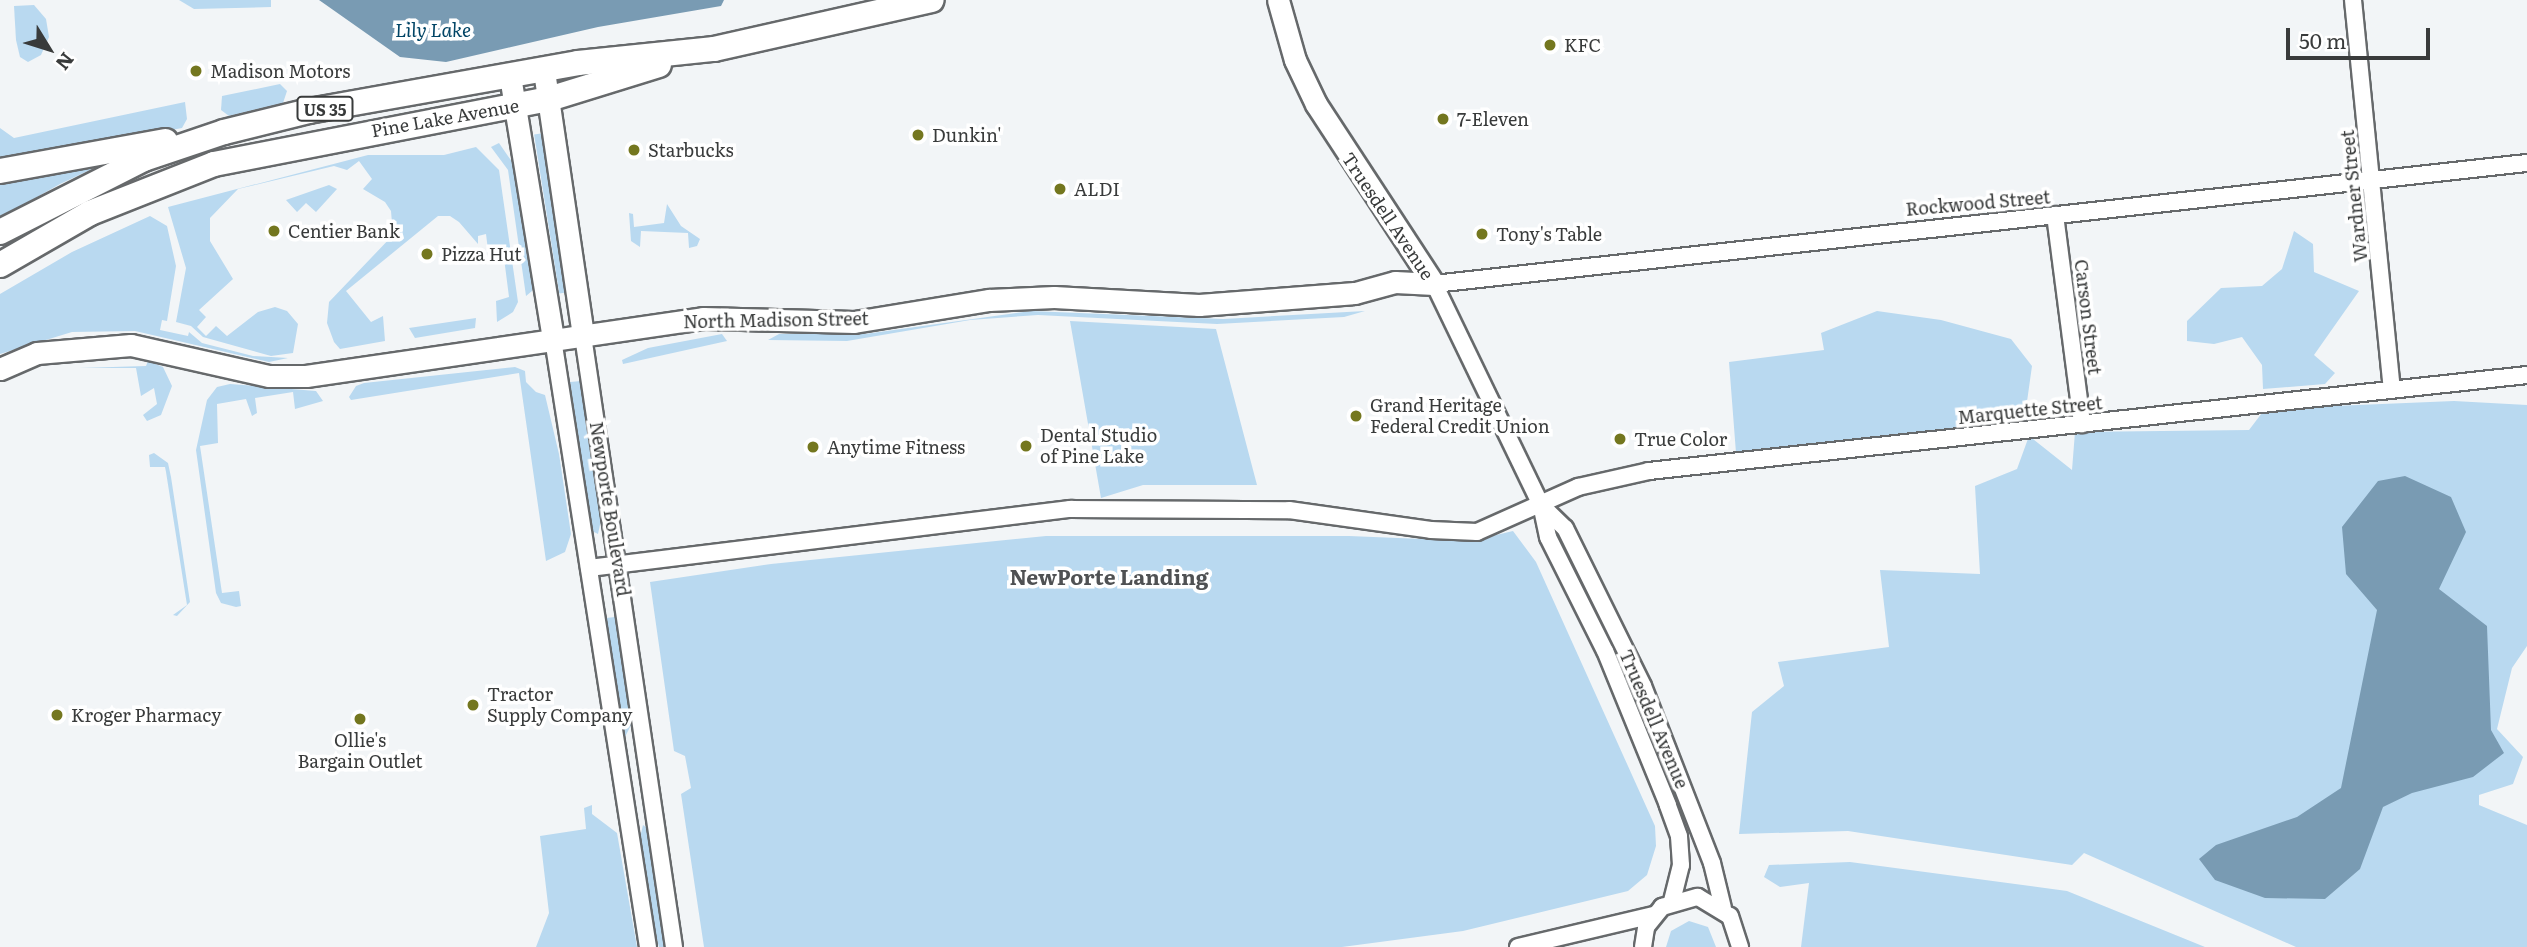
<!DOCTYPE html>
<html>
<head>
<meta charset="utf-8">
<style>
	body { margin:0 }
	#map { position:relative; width:2527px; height:947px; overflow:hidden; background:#f2f5f7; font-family:Literata,serif }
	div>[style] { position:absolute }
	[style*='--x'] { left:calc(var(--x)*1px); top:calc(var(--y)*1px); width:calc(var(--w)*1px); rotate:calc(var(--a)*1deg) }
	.green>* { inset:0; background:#b9d9f0; transform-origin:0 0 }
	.water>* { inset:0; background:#799bb3 }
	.roads { filter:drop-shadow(2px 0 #66696b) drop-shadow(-2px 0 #66696b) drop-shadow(0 2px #66696b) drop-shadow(0 -2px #66696b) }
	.street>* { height:16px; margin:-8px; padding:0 8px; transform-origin:8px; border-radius:8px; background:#fff }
	.secondary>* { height:21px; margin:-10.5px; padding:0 10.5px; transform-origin:10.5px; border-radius:10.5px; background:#fff }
	.primary>* { height:24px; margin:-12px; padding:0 12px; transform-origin:12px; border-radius:12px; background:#fff }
	.dots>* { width:19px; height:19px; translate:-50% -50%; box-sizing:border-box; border:4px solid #fff; border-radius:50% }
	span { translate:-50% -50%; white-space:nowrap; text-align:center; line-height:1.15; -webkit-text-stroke:7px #fff; paint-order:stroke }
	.shield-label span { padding:2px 5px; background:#fff; border:2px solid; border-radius:5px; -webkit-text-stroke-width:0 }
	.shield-label { font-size:16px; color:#393b3b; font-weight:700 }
	.poi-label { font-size:18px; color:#393b3b }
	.left { translate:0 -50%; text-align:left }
	.street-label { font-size:18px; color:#393b3b }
	.water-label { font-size:19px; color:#004465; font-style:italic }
	.quarter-label { font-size:21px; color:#4f5153; font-weight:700 }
	.north { position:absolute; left:14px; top:14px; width:70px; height:70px; -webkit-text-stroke:5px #fff; paint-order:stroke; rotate:128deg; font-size:19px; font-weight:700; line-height:28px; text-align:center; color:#393b3b }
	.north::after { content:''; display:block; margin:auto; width:24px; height:32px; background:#393b3b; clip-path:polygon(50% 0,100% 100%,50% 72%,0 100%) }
	.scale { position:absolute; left:2286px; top:28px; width:144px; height:32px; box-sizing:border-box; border:4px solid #393b3b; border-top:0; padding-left:9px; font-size:21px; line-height:24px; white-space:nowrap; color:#393b3b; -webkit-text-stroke:5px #fff; paint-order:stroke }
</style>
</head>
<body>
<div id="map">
	<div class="green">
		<div style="clip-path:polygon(179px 0,271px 0,271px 7px,194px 9px)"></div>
		<div style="clip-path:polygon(34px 5px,46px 19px,49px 37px,41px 55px,28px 62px,20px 57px,16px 40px,14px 6px)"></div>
		<div style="clip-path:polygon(280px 84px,287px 91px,283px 103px,229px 116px,221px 110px,222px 96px)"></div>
		<div style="clip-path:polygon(185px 102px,187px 119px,182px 128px,0 163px,0 128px,14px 138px)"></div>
		<div style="left:544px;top:133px;width:161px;height:10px;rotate:81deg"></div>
		<div style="clip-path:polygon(499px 143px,517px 169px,533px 279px,532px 291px,526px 296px,508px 170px,491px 147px)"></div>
		<div style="clip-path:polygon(476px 147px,499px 170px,518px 302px,513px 312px,497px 322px,496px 301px,509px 297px,504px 258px,489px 258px,486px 234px,478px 236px,478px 244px,459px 222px,450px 216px,438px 216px,346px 291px,371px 322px,383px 316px,385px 341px,340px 349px,334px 342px,327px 323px,329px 302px,393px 235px,391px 211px,385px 202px,363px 189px,372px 179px,359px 161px,347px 170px,334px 166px,238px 189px,210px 218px,210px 241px,233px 279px,199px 310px,206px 317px,197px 327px,206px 336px,216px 326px,227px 336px,258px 312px,275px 307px,287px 311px,298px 324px,293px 353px,271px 356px,203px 337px,191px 326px,176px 322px,186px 268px,168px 207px,368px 155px,444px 155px)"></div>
		<div style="clip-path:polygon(109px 161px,60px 184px,0 218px,0 179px)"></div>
		<div style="clip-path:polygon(329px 185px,337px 189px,316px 212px,306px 203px,297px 212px,286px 200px)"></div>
		<div style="clip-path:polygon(667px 204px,681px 226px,700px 239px,697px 246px,689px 248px,688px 233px,641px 231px,640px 247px,631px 241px,629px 213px,633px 214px,634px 227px,664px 223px)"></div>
		<div style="clip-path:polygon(150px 216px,167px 226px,176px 266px,167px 321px,162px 320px,160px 330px,188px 336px,189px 332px,202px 343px,253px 356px,288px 358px,269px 362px,135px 331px,72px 332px,0 354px,0 294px,72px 252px)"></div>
		<div style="clip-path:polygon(2294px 231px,2313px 244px,2314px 272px,2359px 291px,2314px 355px,2335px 373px,2325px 384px,2263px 389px,2262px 365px,2242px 337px,2214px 344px,2187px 341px,2187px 321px,2221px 288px,2262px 286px,2282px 269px)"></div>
		<div style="clip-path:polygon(1031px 311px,1223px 319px,1365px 311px,1344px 317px,1217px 324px,1038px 315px,970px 320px,847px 341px,768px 340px,779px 334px,865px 334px)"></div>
		<div style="clip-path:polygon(1877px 311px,1941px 320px,2011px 339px,2032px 366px,2024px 423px,1736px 453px,1729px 362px,1824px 350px,1821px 333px)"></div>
		<div style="clip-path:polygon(476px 318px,475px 328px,415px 338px,409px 328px)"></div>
		<div style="clip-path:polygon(1070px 321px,1216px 329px,1257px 485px,1143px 485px,1101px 498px)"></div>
		<div style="clip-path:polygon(722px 334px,727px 341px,623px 364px,622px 360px,648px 348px)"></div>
		<div style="clip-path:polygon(148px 361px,163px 367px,172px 386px,161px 415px,147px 421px,143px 415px,157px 404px,154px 388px,141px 396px,136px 368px,79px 368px,146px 366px)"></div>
		<div style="clip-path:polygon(515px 367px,525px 371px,526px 382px,536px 392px,545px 395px,559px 454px,571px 534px,565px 552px,546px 561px,519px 373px,351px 400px,349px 397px,356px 386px,364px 383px)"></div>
		<div style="clip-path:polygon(581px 381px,601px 520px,598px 534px,592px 531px,570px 382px)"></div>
		<div style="clip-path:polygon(230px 384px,316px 391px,323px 401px,295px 409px,293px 392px,255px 398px,257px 413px,252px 416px,246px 399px,217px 404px,218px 443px,200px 446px,222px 593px,239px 591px,241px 606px,236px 607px,221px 603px,216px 593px,196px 450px,207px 400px,217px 387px)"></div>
		<div style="clip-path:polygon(2454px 401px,2527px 405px,2527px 646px,2512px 668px,2497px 729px,2523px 757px,2513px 784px,2479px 795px,2479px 805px,2527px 825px,2527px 947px,2296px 947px,2084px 853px,2072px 865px,1848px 831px,1739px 834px,1752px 712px,1784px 686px,1778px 662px,1889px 647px,1880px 570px,1980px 574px,1975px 486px,2017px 469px,2029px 436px,2072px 470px,2075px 432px,2249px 430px,2265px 409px)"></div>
		<div style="clip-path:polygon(154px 453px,168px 463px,171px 477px,190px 602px,177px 616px,173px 615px,187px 605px,166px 472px,165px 467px,150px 467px,149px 455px)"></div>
		<div style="clip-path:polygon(1513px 531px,1536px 562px,1655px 826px,1656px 846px,1647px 875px,1628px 891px,1463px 931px,1342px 947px,704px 947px,681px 794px,691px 788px,685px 756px,674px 751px,650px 582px,771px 564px,1046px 536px,1349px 536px,1471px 541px)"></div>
		<div style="clip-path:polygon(615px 617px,631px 725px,625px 737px,606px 618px)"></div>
		<div style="clip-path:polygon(592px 805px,592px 814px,617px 833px,637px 947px,536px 947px,549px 913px,540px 836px,586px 829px,584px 808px)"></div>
		<div style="clip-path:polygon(643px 825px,647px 828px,665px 947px,659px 947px,648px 905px,639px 842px)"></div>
		<div style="clip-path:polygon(1850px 862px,2067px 891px,2205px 947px,1801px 947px,1809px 883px,1780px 887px,1764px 877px,1769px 865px)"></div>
		<div style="clip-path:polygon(1689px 921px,1708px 927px,1716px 947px,1666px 947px,1671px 931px)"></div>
	</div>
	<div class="water">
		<div style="clip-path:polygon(319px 0,724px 0,721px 6px,598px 27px,446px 62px,400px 57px)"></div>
		<div style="clip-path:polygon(2405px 476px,2451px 497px,2466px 532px,2439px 589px,2487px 626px,2491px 730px,2504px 753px,2473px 777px,2412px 793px,2383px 807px,2360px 869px,2325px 899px,2265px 898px,2215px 880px,2199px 859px,2216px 845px,2297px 817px,2341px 788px,2377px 610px,2346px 574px,2342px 527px,2378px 481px)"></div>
	</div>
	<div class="roads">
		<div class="street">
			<div style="--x:2353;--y:0;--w:391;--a:84.3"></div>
			<div style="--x:2055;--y:215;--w:211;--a:82.6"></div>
			<div style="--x:583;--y:336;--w:618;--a:81.53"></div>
			<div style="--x:553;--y:339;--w:615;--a:81.12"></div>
			<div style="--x:1541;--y:505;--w:33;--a:44"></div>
			<div style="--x:1565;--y:528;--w:176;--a:63.7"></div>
			<div style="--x:1643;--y:686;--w:190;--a:68.7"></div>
			<div style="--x:1712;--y:863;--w:46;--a:76.3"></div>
			<div style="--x:589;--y:568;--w:485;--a:-7"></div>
			<div style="--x:1070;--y:509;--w:219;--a:0.3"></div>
			<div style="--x:1289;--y:510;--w:143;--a:8"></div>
			<div style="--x:1431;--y:530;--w:46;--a:2.5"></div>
			<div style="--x:1477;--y:532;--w:111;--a:-24"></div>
			<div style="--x:1578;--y:487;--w:73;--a:-12.7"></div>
			<div style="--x:1649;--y:471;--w:883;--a:-6.24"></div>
			<div style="--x:1672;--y:901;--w:37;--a:-76"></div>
			<div style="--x:1681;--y:865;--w:29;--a:-94"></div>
			<div style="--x:1679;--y:836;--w:33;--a:-110"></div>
			<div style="--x:1668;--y:805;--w:166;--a:-112.2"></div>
			<div style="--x:1605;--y:651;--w:127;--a:-116.6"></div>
			<div style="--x:1548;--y:537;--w:33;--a:-102"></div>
			<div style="--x:1541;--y:505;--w:246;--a:-115.8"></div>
			<div style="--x:1434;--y:284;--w:1100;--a:-6.32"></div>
			<div style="--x:1518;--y:947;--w:139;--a:-13.3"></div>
			<div style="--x:1643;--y:947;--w:20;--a:-81"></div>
			<div style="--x:1646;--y:927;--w:26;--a:-51"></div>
			<div style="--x:1662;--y:907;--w:37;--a:-16"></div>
			<div style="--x:1698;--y:897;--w:37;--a:31"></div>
			<div style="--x:1730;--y:916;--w:33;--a:72"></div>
		</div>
		<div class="secondary">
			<div style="--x:1278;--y:0;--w:62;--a:74.2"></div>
			<div style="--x:1295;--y:60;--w:49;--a:64.5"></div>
			<div style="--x:1316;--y:104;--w:215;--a:56.8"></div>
			<div style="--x:544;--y:71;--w:268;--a:81.6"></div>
			<div style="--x:510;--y:76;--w:266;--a:80.7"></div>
			<div style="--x:0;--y:369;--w:40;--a:-23.4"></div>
			<div style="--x:37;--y:353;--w:94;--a:-4.9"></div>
			<div style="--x:131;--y:345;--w:141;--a:12.7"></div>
			<div style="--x:269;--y:376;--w:37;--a:0"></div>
			<div style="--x:306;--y:376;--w:401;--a:-8.3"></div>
			<div style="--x:703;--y:318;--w:151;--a:1.5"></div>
			<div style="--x:854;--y:322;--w:137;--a:-9.3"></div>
			<div style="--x:989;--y:300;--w:65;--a:-2.6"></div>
			<div style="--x:1054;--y:297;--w:145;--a:3.2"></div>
			<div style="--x:1199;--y:305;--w:156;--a:-4.4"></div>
			<div style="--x:1355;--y:293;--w:41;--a:-15.4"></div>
			<div style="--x:1395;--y:282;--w:39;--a:3"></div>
		</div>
		<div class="primary">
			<div style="--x:0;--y:171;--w:168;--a:-10.3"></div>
			<div style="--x:0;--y:232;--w:161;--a:-26.9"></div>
			<div style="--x:144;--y:159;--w:84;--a:-18.6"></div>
			<div style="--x:224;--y:132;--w:88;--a:-13.9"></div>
			<div style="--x:309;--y:111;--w:273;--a:-10.1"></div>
			<div style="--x:578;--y:63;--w:137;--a:-5.9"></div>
			<div style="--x:714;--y:49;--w:223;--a:-12.7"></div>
			<div style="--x:0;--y:265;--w:104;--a:-30"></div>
			<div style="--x:90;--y:213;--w:133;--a:-21.6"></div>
			<div style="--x:214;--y:164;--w:341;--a:-11"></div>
			<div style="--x:549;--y:99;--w:115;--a:-17.2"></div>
		</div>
	</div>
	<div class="dots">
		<div style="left:1550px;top:45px;background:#74771f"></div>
		<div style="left:196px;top:71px;background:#74771f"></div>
		<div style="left:1443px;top:119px;background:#74771f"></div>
		<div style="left:918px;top:135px;background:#74771f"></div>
		<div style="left:634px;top:150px;background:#74771f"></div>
		<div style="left:1060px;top:189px;background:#74771f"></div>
		<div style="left:274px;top:231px;background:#74771f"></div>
		<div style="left:1482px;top:234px;background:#74771f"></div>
		<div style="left:427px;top:254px;background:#74771f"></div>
		<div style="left:1356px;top:416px;background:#74771f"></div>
		<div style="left:1620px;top:439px;background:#74771f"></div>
		<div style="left:1026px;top:446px;background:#74771f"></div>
		<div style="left:813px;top:447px;background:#74771f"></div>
		<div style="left:473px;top:705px;background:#74771f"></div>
		<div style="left:57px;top:715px;background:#74771f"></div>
		<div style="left:360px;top:719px;background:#74771f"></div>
	</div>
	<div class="shield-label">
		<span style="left:325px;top:109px">US 35</span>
	</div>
	<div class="poi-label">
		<span class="left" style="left:1564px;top:45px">KFC</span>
		<span class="left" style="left:210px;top:71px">Madison Motors</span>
		<span class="left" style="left:1457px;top:119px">7-Eleven</span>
		<span class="left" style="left:932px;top:135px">Dunkin'</span>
		<span class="left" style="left:648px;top:150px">Starbucks</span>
		<span class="left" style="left:1074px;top:189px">ALDI</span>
		<span class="left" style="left:288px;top:231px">Centier Bank</span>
		<span class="left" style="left:1496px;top:234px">Tony's Table</span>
		<span class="left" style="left:441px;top:254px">Pizza Hut</span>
		<span class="left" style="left:1370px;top:416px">Grand Heritage<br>Federal Credit Union</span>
		<span class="left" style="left:1040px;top:446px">Dental Studio<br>of Pine Lake</span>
		<span class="left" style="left:1634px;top:439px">True Color</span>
		<span class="left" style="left:827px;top:447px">Anytime Fitness</span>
		<span class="left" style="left:487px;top:705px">Tractor<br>Supply Company</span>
		<span class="left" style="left:71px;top:715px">Kroger Pharmacy</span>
		<span style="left:360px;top:751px">Ollie's<br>Bargain Outlet</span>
	</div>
	<div class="street-label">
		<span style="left:445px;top:118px;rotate:-10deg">Pine Lake Avenue</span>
		<span style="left:2354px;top:196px;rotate:-96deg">Wardner Street</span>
		<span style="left:1978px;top:203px;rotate:-5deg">Rockwood Street</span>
		<span style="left:1388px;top:216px;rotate:56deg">Truesdell Avenue</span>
		<span style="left:2088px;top:317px;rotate:83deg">Carson Street</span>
		<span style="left:776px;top:320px;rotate:-1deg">North Madison Street</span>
		<span style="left:2030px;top:410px;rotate:-6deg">Marquette Street</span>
		<span style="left:610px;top:509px;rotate:81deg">Newporte Boulevard</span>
		<span style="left:1654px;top:719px;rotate:67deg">Truesdell Avenue</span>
	</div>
	<div class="water-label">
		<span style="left:433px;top:30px">Lily Lake</span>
	</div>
	<div class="quarter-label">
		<span style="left:1109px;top:576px">NewPorte Landing</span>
	</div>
	<div class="north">N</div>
	<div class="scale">50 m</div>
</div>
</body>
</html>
